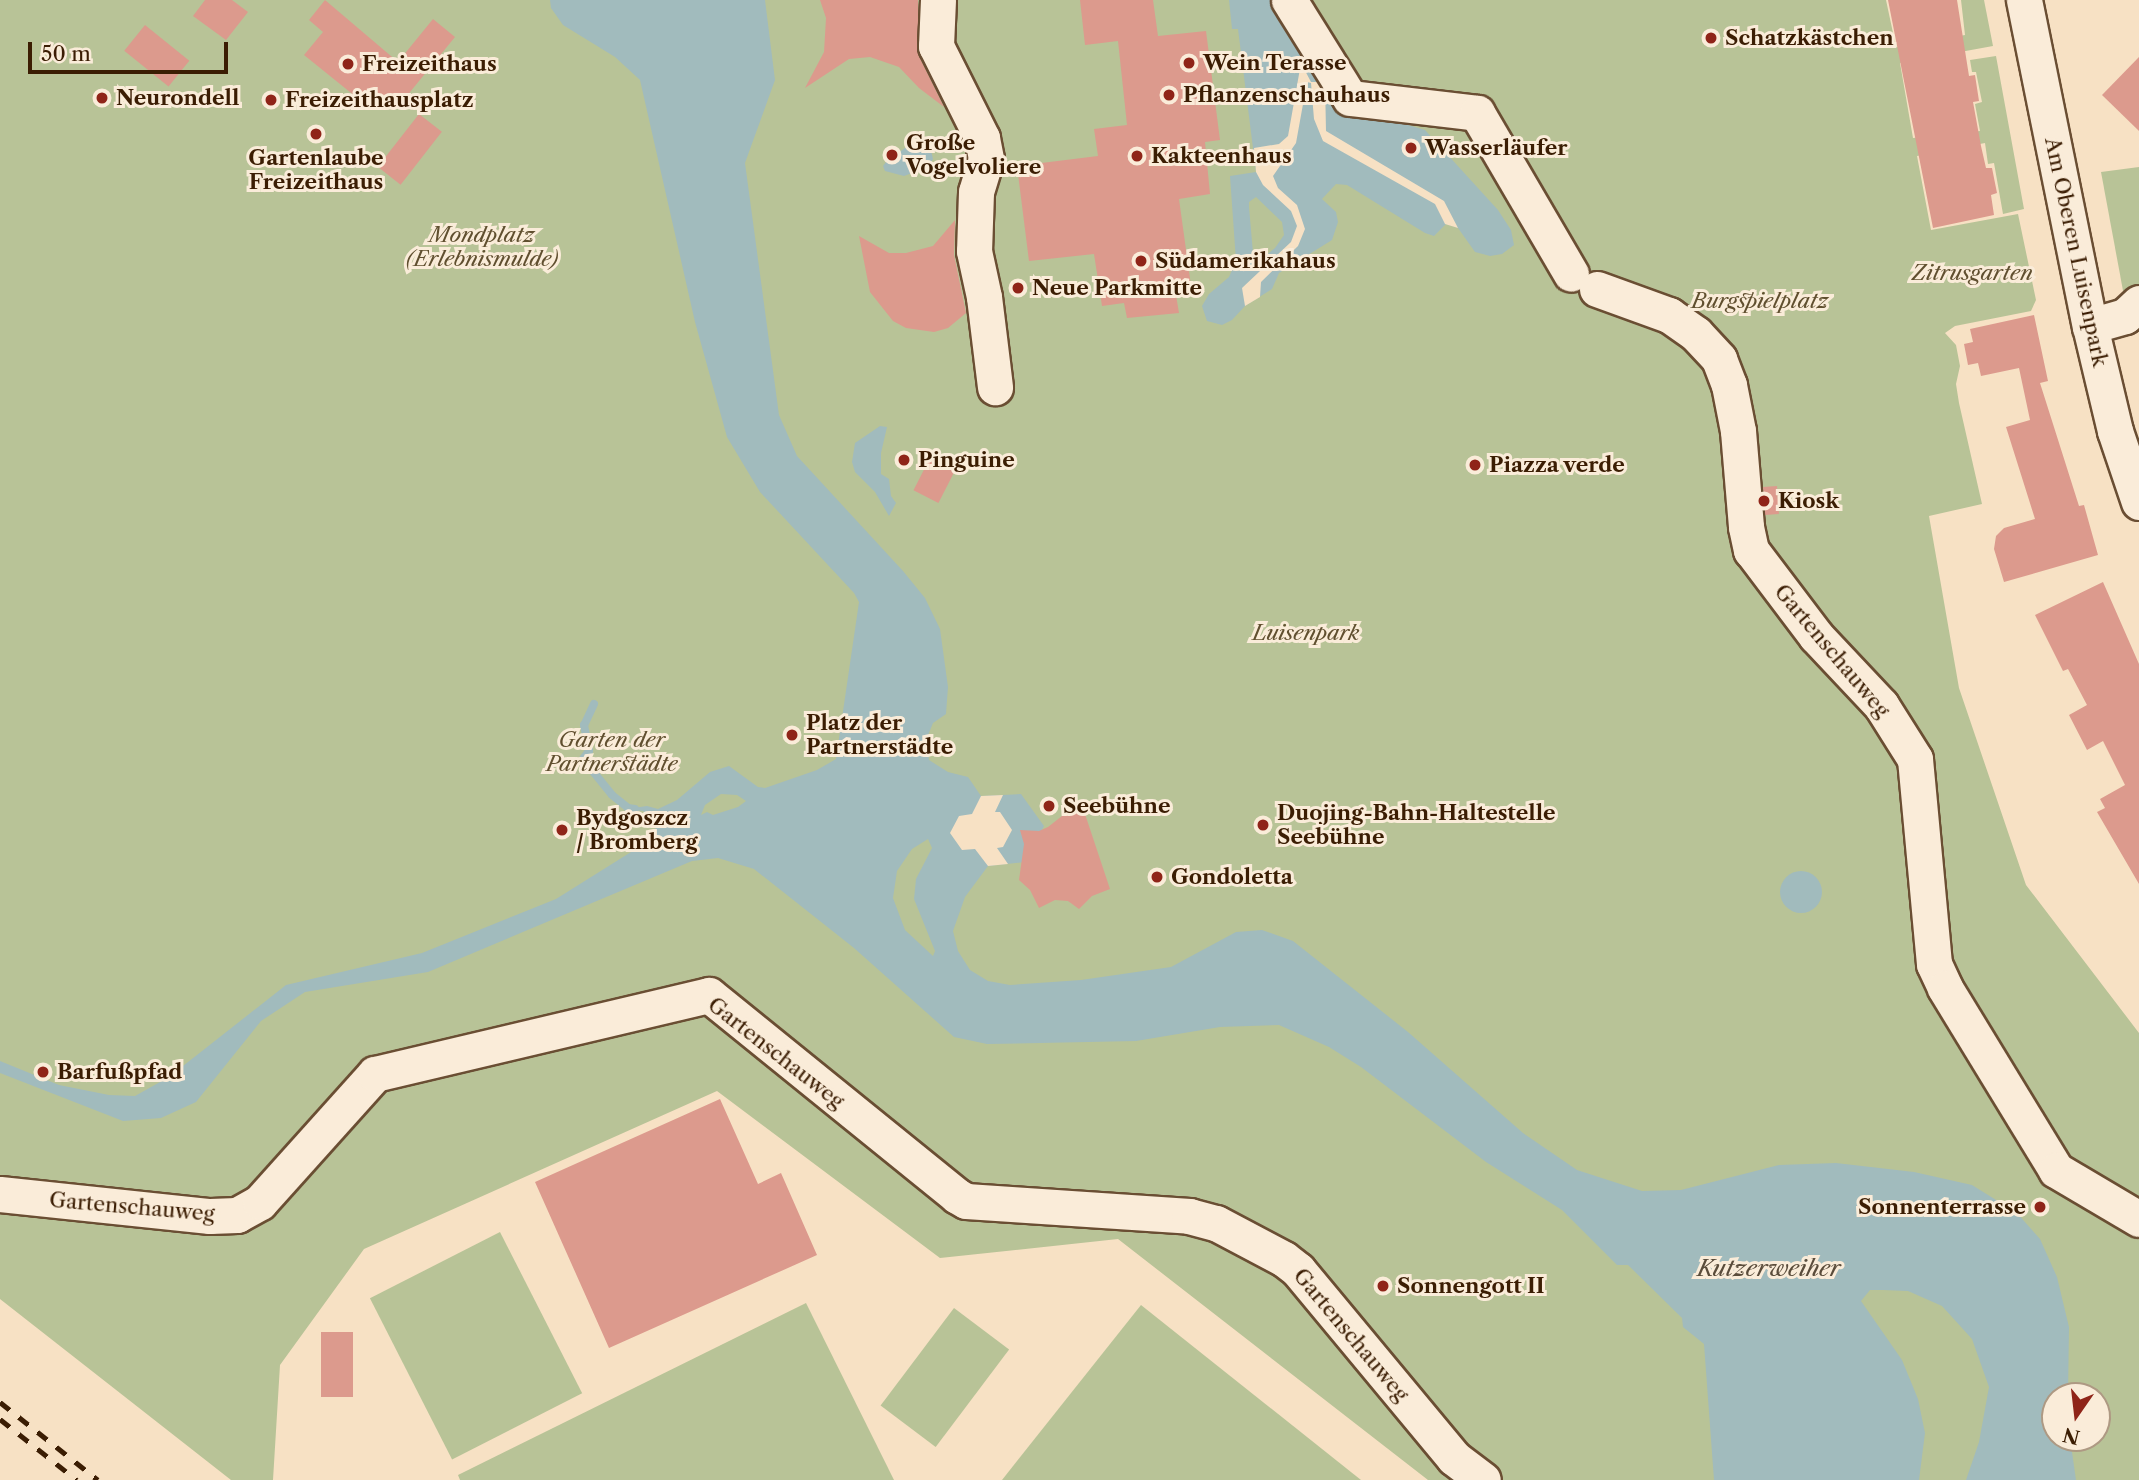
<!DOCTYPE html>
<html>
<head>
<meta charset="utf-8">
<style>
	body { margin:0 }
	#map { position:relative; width:2139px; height:1480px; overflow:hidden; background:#f7e1c4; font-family:"Libre Caslon Text",serif }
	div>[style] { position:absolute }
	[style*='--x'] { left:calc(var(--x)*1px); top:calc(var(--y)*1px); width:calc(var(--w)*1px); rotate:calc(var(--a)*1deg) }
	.green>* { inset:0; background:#b8c397; transform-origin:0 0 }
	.water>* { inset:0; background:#a1bbbd }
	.round { border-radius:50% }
	.pier>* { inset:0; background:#f7e1c4 }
	.stream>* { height:8px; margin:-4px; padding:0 4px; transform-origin:4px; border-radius:4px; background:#a1bbbd }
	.building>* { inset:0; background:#dc9a8d; transform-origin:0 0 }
	.roads { filter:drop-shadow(2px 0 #6a4e33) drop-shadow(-2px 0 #6a4e33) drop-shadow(0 2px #6a4e33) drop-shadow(0 -2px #6a4e33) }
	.minor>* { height:35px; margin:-17.5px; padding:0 17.5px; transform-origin:17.5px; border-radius:17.5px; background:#faecd9 }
	.rail>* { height:5px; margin-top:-2.5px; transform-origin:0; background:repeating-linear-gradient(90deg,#3b1d03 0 12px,transparent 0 24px) }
	.dots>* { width:19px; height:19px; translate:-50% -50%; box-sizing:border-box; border:4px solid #faecd9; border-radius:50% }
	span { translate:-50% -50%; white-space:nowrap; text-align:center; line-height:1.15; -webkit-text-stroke:6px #faecd9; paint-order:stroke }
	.poi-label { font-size:21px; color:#3b1d03; font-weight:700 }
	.left { translate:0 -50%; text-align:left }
	.right { translate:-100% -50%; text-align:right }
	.park-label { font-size:21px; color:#604f2f; font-style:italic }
	.street-label { font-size:21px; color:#3b1d03 }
	.water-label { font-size:23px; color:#5a4c3b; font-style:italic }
	.north { position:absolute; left:2041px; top:1382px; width:70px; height:70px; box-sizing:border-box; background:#faecd9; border:2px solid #ae9983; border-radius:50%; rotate:194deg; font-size:19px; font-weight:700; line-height:28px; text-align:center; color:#3b1d03 }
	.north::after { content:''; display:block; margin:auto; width:24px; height:32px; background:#8f2418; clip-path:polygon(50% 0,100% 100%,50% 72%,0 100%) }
	.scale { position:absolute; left:28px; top:42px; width:200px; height:32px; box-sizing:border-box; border:4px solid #3b1d03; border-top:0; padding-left:9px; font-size:21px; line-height:24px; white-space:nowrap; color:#3b1d03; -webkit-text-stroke:5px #faecd9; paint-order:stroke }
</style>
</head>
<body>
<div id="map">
	<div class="green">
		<div style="clip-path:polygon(evenodd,0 0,1886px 0,1896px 47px,1965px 35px,1961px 0,1984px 0,1993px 46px,1900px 63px,1913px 138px,1980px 131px,1975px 104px,1982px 102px,1976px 72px,1972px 72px,1970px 60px,1996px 56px,2024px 209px,2003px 214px,1994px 163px,1988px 164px,1985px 143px,1917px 156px,1931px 230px,2018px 214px,2036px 300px,2031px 311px,1955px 326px,1945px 333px,1956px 345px,1960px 366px,1956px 384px,1959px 403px,1982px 504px,1929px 516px,1959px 688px,2026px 885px,2139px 1033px,2139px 1480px,1428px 1480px,1118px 1239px,940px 1258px,717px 1091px,364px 1249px,280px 1365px,273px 1480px,231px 1480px,0 1299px,0 0,2055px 1396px,2097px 1396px,2097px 1438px,2055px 1438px,2055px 1396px)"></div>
		<div style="clip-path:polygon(2139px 167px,2139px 289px,2124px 296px,2101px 172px)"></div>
		<div style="left:500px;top:1232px;width:181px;height:146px;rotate:63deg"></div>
		<div style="clip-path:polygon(806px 1303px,894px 1480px,460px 1480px,458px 1475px)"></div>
		<div style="clip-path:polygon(1141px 1305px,1361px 1480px,1002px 1480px)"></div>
		<div style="left:954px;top:1308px;width:69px;height:122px;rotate:37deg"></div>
	</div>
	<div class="water">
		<div style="clip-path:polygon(evenodd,550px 0,765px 0,775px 80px,745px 163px,779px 415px,797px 456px,903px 571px,925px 598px,940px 629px,948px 687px,946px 714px,933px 723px,926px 740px,929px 760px,948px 772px,968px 777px,981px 796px,1021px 794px,1044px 826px,1026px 862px,988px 866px,965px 897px,953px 931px,958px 951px,970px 970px,988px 981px,1010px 985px,1081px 980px,1171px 967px,1236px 932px,1262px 930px,1293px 941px,1408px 1032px,1523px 1133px,1577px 1170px,1642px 1191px,1681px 1190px,1779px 1165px,1836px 1163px,1914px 1172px,1972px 1185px,2017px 1213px,2040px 1239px,2057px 1277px,2069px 1327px,2068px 1396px,2055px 1396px,2055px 1438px,2070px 1438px,2076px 1480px,1966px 1480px,1979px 1442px,1989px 1387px,1972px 1339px,1942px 1306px,1908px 1291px,1883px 1290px,1870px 1290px,1861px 1301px,1902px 1360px,1918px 1399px,1925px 1433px,1919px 1480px,1714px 1480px,1704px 1344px,1683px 1327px,1682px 1318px,1628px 1265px,1617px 1265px,1562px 1210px,1486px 1162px,1361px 1067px,1329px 1047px,1279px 1025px,1220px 1027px,1136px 1041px,987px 1044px,954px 1037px,854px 948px,754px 869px,718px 858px,692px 861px,428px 972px,305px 992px,261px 1021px,196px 1102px,161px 1118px,123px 1121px,0 1073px,0 1061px,59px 1085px,109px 1095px,135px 1096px,169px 1077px,286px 985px,422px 953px,556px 899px,647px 842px,656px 831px,654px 821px,643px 811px,626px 809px,647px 806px,658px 809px,677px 800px,710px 772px,729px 766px,758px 787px,765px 788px,817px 770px,836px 759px,859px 602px,854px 593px,760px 492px,727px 437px,695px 322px,640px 80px,615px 57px,563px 25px,551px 8px,550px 0,721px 794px,737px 795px,746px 801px,738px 807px,713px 815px,707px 812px,701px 815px,705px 805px,721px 794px,550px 0,928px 839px,932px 848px,916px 879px,914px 899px,935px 951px,933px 956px,905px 930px,893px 898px,897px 871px,912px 849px,928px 839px)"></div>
		<div style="clip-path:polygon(evenodd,1229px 0,1277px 0,1302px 46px,1303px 56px,1353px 113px,1361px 118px,1405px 124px,1425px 130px,1498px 210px,1511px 230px,1514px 245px,1502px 254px,1490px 256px,1475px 252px,1458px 228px,1446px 224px,1434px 236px,1425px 233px,1347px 185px,1336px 184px,1322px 199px,1336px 212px,1338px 222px,1332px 240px,1279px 273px,1272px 289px,1245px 306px,1232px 320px,1222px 325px,1207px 321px,1202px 306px,1209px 294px,1229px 277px,1236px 261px,1230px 176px,1256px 172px,1238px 29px,1232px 29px,1229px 0,1256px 197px,1282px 222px,1284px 235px,1275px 248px,1260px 260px,1255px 259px,1253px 253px,1249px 207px,1249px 202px,1256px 197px)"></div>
		<div style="clip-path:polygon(928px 138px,933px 159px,928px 167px,904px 176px,885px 171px,883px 166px,886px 162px,913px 142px)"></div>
		<div style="clip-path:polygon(880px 426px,887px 427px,881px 453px,881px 474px,889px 479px,891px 496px,896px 503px,889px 516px,875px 492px,855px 472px,852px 462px,855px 443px)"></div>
		<div class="round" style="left:1780px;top:871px;width:42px;height:42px"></div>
	</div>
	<div class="pier">
		<div style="clip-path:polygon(1301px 63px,1311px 82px,1325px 82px,1326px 131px,1444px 201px,1458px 228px,1445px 224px,1435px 204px,1323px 141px,1314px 119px,1311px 83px,1307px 82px,1296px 143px,1273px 176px,1278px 188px,1297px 205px,1305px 229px,1298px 246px,1261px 282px,1260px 297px,1245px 306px,1242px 288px,1291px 242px,1297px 226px,1291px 211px,1263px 185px,1256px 172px,1254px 148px,1279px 144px,1288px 136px)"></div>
		<div style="clip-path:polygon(1003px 795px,995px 812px,1000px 812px,1012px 830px,1003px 847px,997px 848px,1008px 864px,988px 866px,975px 849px,962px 850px,950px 833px,959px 816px,972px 814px,981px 796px)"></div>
	</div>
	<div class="stream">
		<div style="--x:594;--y:704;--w:23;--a:115"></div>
		<div style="--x:584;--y:725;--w:26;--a:79"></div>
		<div style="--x:589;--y:751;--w:10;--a:127"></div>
		<div style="--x:583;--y:759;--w:46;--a:51.1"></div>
		<div style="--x:612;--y:795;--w:21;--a:39"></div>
		<div style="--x:628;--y:808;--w:7;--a:8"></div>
	</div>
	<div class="building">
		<div style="clip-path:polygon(205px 0,232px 0,248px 12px,226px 40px,193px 16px)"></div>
		<div style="clip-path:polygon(325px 0,398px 62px,433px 19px,455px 37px,397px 108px,377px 92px,366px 105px,304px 55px,323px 32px,309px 20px)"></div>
		<div style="clip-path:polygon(820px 0,918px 0,918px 54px,944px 107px,919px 88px,899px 67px,870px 57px,849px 59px,805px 88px,824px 52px,826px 18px)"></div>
		<div style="clip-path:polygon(1080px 0,1153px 0,1158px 36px,1206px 31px,1220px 140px,1205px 142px,1210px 194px,1179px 199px,1192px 293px,1176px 295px,1179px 313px,1127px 318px,1124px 303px,1102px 306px,1094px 254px,1029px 261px,1017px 166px,1098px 156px,1094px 129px,1127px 125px,1118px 41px,1085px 45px)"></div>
		<div style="clip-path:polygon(1888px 0,1957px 0,1969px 76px,1975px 75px,1979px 101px,1973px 102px,1981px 146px,1986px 168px,1992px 168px,1997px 193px,1991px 195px,1994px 215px,1933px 228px)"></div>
		<div style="left:145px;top:25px;width:57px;height:33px;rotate:39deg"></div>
		<div style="clip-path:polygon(2139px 57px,2139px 131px,2102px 95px)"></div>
		<div style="left:419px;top:114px;width:29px;height:67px;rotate:38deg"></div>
		<div style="clip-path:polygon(955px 220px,954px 255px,966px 313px,948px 328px,934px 332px,906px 328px,893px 321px,870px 292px,859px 236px,889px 253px,906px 253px,933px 246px)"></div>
		<div style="clip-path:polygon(2034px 315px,2048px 381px,2040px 383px,2079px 506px,2084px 505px,2098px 555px,2004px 582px,1994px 549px,1996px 536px,2004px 528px,2035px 519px,2006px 427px,2030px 420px,2019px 368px,1981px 376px,1978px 363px,1968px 365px,1964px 344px,1973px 342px,1970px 329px)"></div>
		<div style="left:933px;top:452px;width:28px;height:43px;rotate:27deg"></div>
		<div style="left:1777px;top:486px;width:28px;height:14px;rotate:86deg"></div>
		<div style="clip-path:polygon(2103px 582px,2139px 664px,2139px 884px,2097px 812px,2105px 808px,2100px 799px,2125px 785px,2103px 741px,2087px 750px,2069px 715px,2087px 705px,2068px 669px,2063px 671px,2035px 615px)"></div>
		<div style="clip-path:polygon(1067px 803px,1084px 811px,1110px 889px,1092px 896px,1079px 909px,1068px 901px,1055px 900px,1039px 908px,1030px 890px,1019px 880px,1024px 844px,1020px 830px,1039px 831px,1048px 827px,1062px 816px)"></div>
		<div style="clip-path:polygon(720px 1099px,758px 1184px,781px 1173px,817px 1255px,609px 1348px,535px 1182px)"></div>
		<div style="left:321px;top:1332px;width:32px;height:65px"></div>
	</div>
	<div class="roads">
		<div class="minor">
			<div style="--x:938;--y:0;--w:46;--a:92.5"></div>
			<div style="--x:936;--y:46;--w:103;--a:63.4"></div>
			<div style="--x:982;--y:138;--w:21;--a:79"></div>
			<div style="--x:986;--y:159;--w:34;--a:107"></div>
			<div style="--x:976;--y:192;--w:59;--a:91.9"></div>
			<div style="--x:974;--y:251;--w:47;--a:77.7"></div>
			<div style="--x:984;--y:297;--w:91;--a:83"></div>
			<div style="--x:1289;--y:0;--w:115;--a:58.1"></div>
			<div style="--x:1350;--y:98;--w:128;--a:6.7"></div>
			<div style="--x:1477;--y:113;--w:186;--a:59.7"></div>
			<div style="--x:2024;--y:0;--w:333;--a:78.6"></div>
			<div style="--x:2090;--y:326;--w:108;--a:76.6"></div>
			<div style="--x:2115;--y:431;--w:75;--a:71.3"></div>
			<div style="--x:1597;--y:289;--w:77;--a:19.9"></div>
			<div style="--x:1669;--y:315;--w:33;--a:35"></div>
			<div style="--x:1696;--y:334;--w:34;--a:47"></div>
			<div style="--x:1719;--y:359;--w:28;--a:69"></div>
			<div style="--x:1729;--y:385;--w:47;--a:78.9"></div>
			<div style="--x:1738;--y:431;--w:96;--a:85.2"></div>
			<div style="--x:1746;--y:527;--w:24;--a:78"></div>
			<div style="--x:1751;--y:550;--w:108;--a:52.9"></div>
			<div style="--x:1816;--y:636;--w:95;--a:46.7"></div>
			<div style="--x:1881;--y:705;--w:64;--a:57.8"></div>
			<div style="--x:1915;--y:759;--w:206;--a:84.7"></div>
			<div style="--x:1934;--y:964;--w:26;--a:65"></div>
			<div style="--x:1945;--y:988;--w:213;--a:58.6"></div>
			<div style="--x:2056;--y:1170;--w:96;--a:30.6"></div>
			<div style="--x:2090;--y:326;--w:36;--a:-16"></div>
			<div style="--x:2125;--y:316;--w:19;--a:-43"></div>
			<div style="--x:0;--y:1194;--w:211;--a:6"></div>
			<div style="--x:210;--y:1216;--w:27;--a:-2"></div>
			<div style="--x:237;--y:1215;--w:26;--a:-29"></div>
			<div style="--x:260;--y:1202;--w:172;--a:-48.1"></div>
			<div style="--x:375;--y:1074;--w:343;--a:-13.3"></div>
			<div style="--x:709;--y:995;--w:319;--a:39"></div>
			<div style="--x:957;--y:1196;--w:10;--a:29"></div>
			<div style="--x:966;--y:1201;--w:224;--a:3.8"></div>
			<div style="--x:1189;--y:1216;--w:28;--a:15"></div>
			<div style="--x:1216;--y:1223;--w:77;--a:27.9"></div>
			<div style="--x:1284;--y:1259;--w:18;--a:38"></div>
			<div style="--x:1298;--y:1270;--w:244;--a:50.3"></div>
			<div style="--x:1454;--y:1458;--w:36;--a:37"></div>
		</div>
	</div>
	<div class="rail">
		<div style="--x:0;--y:1402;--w:125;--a:38.5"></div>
		<div style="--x:0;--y:1419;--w:98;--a:38.4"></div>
	</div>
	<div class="dots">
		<div style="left:1711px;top:38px;background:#8f2418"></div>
		<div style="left:1189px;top:63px;background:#8f2418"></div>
		<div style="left:348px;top:64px;background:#8f2418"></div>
		<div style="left:1169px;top:95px;background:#8f2418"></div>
		<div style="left:102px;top:98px;background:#8f2418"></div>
		<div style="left:271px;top:100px;background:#8f2418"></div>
		<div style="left:316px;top:134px;background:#8f2418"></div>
		<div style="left:1411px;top:148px;background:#8f2418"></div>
		<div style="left:892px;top:155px;background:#8f2418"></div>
		<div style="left:1137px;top:156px;background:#8f2418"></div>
		<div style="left:1141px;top:261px;background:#8f2418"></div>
		<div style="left:1018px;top:288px;background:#8f2418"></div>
		<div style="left:904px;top:460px;background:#8f2418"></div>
		<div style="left:1475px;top:465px;background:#8f2418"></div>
		<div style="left:1764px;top:501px;background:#8f2418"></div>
		<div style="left:792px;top:735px;background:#8f2418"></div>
		<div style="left:1049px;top:806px;background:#8f2418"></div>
		<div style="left:1263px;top:825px;background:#8f2418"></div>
		<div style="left:562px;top:830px;background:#8f2418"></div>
		<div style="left:1157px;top:877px;background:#8f2418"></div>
		<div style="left:43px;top:1072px;background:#8f2418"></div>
		<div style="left:2040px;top:1207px;background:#8f2418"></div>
		<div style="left:1383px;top:1286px;background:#8f2418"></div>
	</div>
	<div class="poi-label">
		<span class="left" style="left:1725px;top:38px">Schatzkästchen</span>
		<span class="left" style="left:1203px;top:63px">Wein Terasse</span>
		<span class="left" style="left:362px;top:64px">Freizeithaus</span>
		<span class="left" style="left:1183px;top:95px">Pflanzenschauhaus</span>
		<span class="left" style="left:116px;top:98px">Neurondell</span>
		<span class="left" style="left:285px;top:100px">Freizeithausplatz</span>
		<span class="left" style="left:906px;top:155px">Große<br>Vogelvoliere</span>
		<span class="left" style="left:1425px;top:148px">Wasserläufer</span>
		<span class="left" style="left:1151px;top:156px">Kakteenhaus</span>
		<span style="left:316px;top:170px">Gartenlaube<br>Freizeithaus</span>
		<span class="left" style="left:1155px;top:261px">Südamerikahaus</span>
		<span class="left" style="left:1032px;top:288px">Neue Parkmitte</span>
		<span class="left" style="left:918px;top:460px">Pinguine</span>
		<span class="left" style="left:1489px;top:465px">Piazza verde</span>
		<span class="left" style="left:1778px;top:501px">Kiosk</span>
		<span class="left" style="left:806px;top:735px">Platz der<br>Partnerstädte</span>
		<span class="left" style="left:1063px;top:806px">Seebühne</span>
		<span class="left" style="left:1277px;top:825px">Duojing-Bahn-Haltestelle<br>Seebühne</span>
		<span class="left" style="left:576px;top:830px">Bydgoszcz<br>/ Bromberg</span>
		<span class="left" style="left:1171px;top:877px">Gondoletta</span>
		<span class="left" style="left:57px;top:1072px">Barfußpfad</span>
		<span class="right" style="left:2026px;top:1207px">Sonnenterrasse</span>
		<span class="left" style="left:1397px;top:1286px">Sonnengott II</span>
	</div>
	<div class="park-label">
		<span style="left:482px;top:247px">Mondplatz<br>(Erlebnismulde)</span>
		<span style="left:1972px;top:273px">Zitrusgarten</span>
		<span style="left:1760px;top:301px">Burgspielplatz</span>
		<span style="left:1306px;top:633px">Luisenpark</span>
		<span style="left:612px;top:752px">Garten der<br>Partnerstädte</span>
	</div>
	<div class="street-label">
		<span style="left:2076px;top:252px;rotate:78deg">Am Oberen Luisenpark</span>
		<span style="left:1832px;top:651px;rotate:50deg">Gartenschauweg</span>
		<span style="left:776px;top:1053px;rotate:38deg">Gartenschauweg</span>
		<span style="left:132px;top:1207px;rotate:5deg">Gartenschauweg</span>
		<span style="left:1351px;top:1335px;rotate:50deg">Gartenschauweg</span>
	</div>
	<div class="water-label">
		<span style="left:1769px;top:1268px">Kutzerweiher</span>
	</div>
	<div class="north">N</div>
	<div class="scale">50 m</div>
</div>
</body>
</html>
